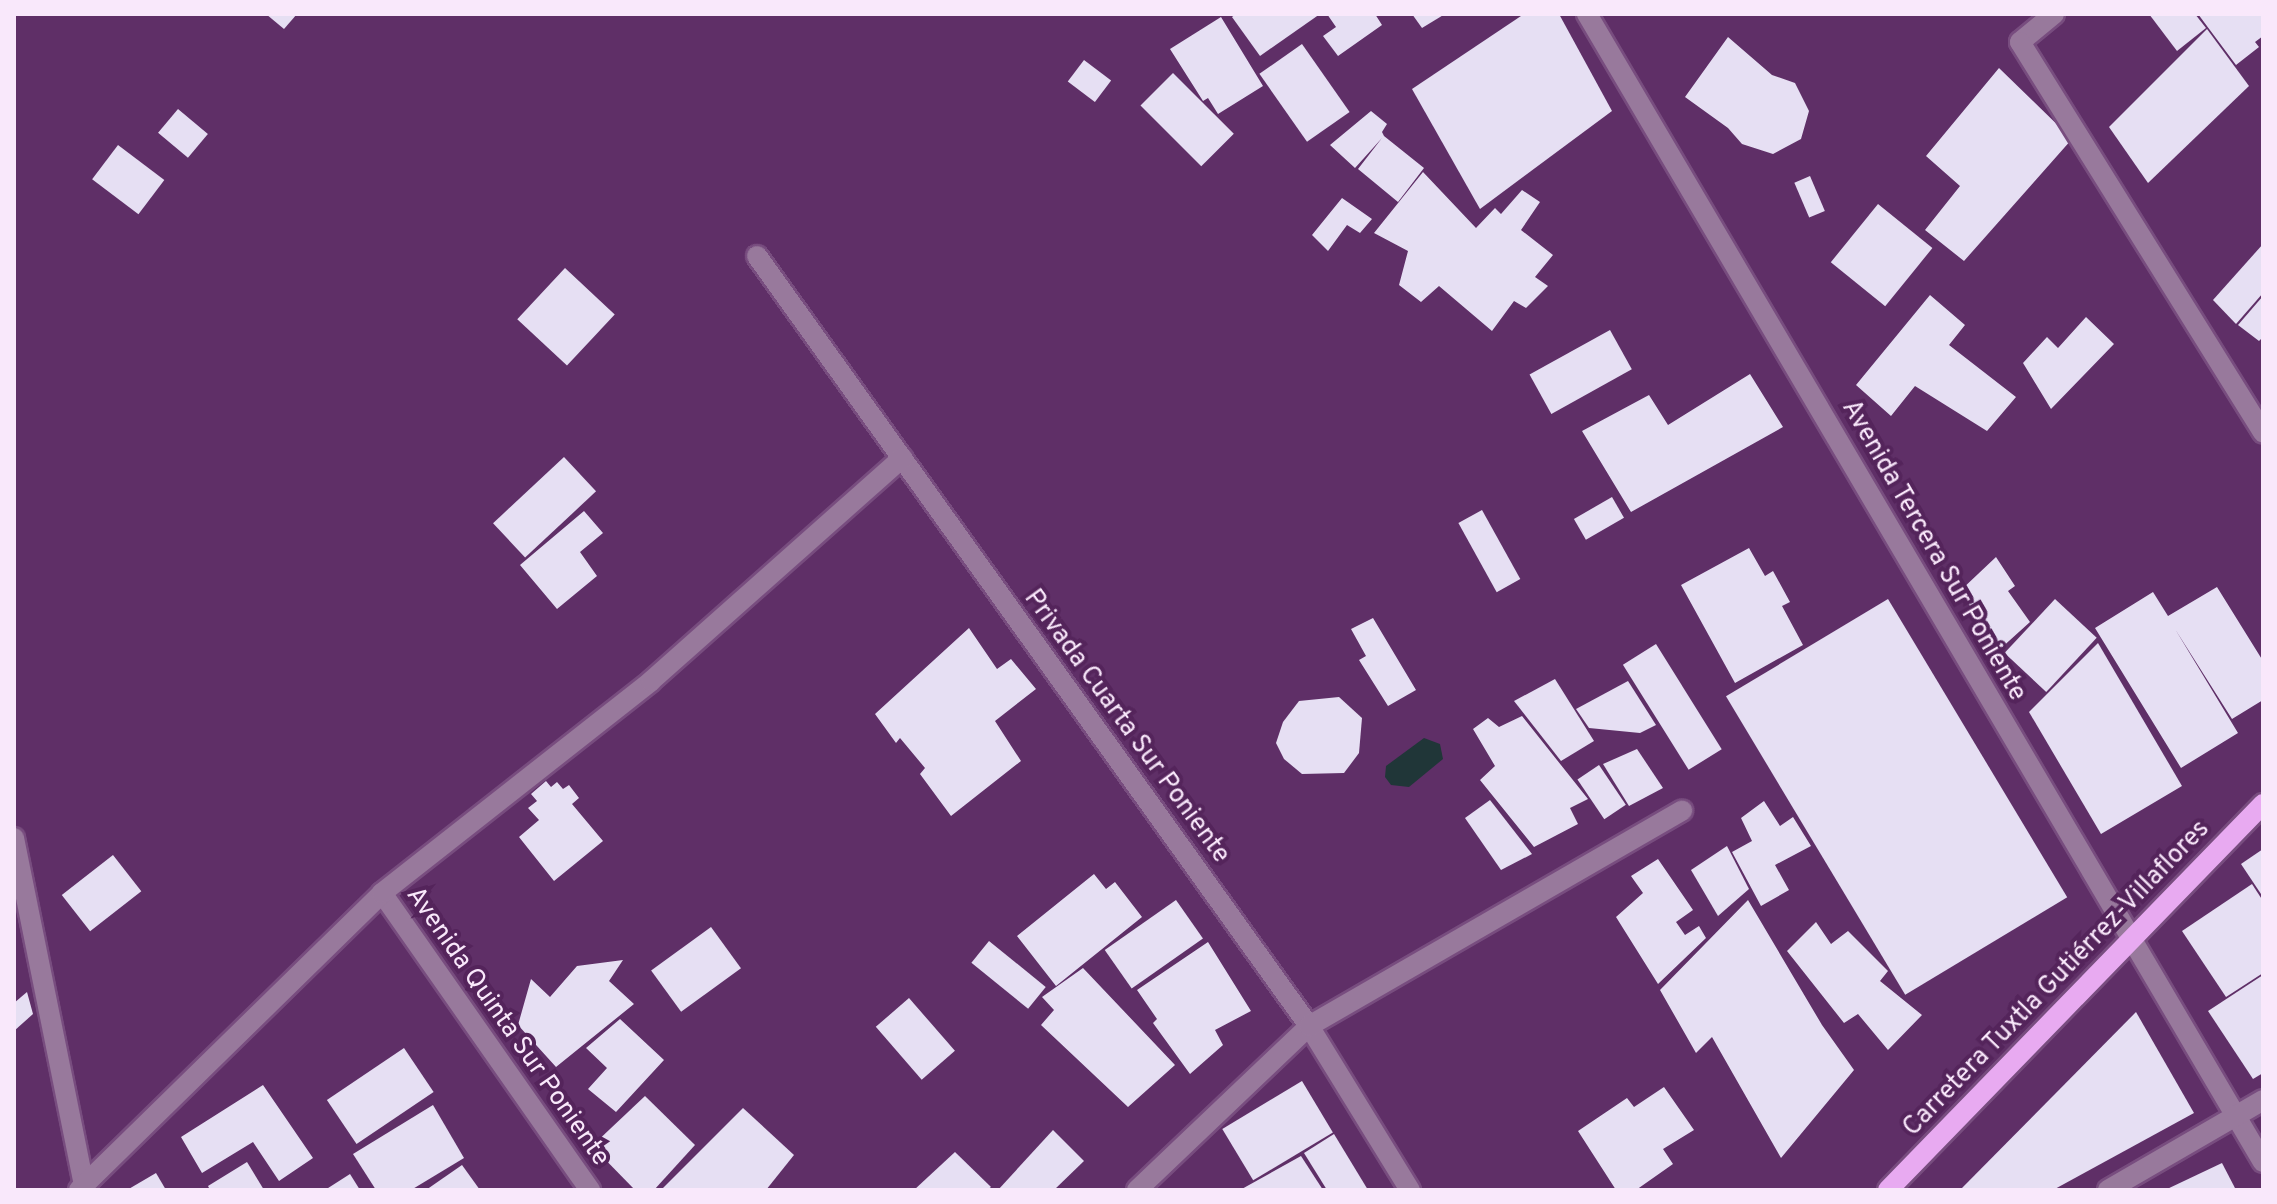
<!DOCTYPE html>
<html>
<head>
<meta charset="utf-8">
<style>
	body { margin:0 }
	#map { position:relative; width:2277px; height:1204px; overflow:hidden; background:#5f2f67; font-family:Overpass,sans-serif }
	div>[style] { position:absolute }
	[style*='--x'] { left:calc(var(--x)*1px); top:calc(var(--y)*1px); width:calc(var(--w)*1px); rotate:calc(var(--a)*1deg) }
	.water>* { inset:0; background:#203638 }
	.building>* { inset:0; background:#e6dff3; transform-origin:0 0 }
	.roads { filter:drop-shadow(2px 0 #784d7f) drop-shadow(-2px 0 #784d7f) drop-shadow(0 2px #784d7f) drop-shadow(0 -2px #784d7f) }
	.minor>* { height:20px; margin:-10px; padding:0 10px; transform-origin:10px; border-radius:10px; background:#98799c }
	.major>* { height:20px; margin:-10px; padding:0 10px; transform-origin:10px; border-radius:10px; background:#e8aaf1 }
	span { translate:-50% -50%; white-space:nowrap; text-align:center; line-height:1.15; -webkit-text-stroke:8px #54245b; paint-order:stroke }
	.street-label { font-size:26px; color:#f9e8fb }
	.frame { position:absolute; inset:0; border:16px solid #f9e8fb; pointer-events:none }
</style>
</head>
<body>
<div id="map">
	<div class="water">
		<div style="clip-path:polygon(1424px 738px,1440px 744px,1443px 759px,1409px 787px,1391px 785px,1385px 777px,1386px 766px)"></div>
	</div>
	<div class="building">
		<div style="clip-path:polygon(266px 14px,297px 14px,284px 29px)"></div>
		<div style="clip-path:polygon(1236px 14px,1320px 14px,1260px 56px,1232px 17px)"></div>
		<div style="clip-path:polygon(1327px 14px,1375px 14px,1382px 25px,1338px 56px,1323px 36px,1336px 27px)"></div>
		<div style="clip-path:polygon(1412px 14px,1445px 14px,1422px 28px)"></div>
		<div style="clip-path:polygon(1524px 14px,1559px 14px,1612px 111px,1480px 209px,1412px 89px)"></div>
		<div style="clip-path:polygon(2149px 14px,2195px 14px,2206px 28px,2177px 51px)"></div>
		<div style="clip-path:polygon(2198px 14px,2263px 14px,2263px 36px,2255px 42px,2259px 47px,2236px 65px)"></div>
		<div style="clip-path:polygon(1221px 17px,1263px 86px,1218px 114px,1208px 98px,1203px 101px,1170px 49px)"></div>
		<div style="clip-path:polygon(2207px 29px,2249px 86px,2148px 183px,2109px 127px)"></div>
		<div style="clip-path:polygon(1728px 37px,1772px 75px,1795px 83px,1809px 111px,1801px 139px,1773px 154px,1742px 144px,1728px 128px,1685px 97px)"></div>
		<div style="left:1302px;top:44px;width:83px;height:52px;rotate:55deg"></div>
		<div style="left:1084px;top:60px;width:34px;height:27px;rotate:37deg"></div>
		<div style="clip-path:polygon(1999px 68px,2072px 139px,1964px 261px,1925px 230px,1960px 186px,1926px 156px)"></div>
		<div style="left:1173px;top:73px;width:86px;height:46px;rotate:45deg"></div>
		<div style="left:178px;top:109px;width:39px;height:31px;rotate:40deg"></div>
		<div style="clip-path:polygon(1371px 111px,1387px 124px,1382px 132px,1384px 136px,1424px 168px,1398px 202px,1358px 169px,1382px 138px,1355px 168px,1330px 145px)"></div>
		<div style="left:118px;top:145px;width:58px;height:43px;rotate:37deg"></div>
		<div style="clip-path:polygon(1423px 172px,1476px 228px,1495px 208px,1501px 214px,1522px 190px,1540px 202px,1521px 230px,1553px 255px,1535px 277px,1548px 286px,1526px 308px,1514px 301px,1492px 331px,1439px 286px,1421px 302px,1399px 285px,1408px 251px,1374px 233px)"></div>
		<div style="left:1810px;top:176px;width:38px;height:17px;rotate:67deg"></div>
		<div style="clip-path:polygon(1342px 198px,1372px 219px,1360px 233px,1347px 225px,1328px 251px,1312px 235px)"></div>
		<div style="left:1878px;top:204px;width:70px;height:75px;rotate:39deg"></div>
		<div style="clip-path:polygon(2263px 244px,2263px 293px,2236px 324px,2213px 300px)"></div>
		<div style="left:565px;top:268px;width:68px;height:70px;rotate:43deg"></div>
		<div style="clip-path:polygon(1930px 295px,1965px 325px,1949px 345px,2016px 397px,1987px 431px,1915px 386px,1891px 416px,1856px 385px)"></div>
		<div style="clip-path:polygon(2263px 296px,2263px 337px,2259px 341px,2238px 325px)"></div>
		<div style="clip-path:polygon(2086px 317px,2114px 344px,2051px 409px,2023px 363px,2047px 337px,2058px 348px)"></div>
		<div style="left:1610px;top:330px;width:45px;height:92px;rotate:61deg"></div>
		<div style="clip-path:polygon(1750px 374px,1783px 427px,1631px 512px,1582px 431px,1649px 395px,1668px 425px)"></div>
		<div style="left:564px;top:457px;width:47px;height:97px;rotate:47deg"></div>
		<div style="left:1612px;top:497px;width:24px;height:44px;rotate:60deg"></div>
		<div style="left:1482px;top:510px;width:79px;height:27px;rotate:61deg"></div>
		<div style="clip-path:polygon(584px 511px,603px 533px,580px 552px,597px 576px,557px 609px,520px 565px)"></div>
		<div style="clip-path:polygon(1749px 548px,1765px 576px,1773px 571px,1790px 602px,1782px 606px,1803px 645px,1735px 683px,1681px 585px)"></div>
		<div style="clip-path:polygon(1996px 557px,2015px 586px,2008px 591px,2030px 622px,1999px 650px,1960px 591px)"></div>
		<div style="clip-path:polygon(2217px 587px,2263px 661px,2263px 700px,2232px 719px,2175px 629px,2238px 733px,2181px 768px,2095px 628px,2153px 592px,2168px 616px)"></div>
		<div style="left:1888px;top:599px;width:348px;height:189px;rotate:59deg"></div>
		<div style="left:2055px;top:599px;width:57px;height:74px;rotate:43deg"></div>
		<div style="clip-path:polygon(1373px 618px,1416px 690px,1388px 706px,1359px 660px,1366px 656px,1351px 629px)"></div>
		<div style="clip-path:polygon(969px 628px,997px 669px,1011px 659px,1036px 689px,995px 721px,1021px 761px,951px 816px,920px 774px,925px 768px,900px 738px,896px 743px,875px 714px)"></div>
		<div style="clip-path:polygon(2098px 643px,2182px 786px,2101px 834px,2029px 712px)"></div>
		<div style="left:1656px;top:644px;width:124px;height:39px;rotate:58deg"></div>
		<div style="clip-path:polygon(1555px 679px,1594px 741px,1561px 761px,1514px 701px)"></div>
		<div style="clip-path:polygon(1628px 681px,1656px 725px,1640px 733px,1589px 728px,1576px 709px)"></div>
		<div style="clip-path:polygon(1339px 697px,1362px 718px,1359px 753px,1344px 773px,1302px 774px,1284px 759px,1276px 743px,1283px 722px,1299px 701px)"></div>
		<div style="clip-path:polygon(1522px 716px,1588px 799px,1570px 808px,1578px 824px,1534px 847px,1480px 780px,1495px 766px,1473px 729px,1488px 718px,1499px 727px)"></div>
		<div style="clip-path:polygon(1637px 749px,1663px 788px,1629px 806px,1603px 764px)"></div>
		<div style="left:1599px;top:765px;width:48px;height:26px;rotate:56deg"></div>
		<div style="clip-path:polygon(546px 781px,551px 787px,557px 782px,563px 789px,569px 785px,579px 798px,572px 804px,603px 841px,554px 881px,519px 837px,539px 820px,528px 808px,537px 801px,531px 794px)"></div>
		<div style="clip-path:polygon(1490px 800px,1532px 854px,1501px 870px,1465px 818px)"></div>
		<div style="clip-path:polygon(1764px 801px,1780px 826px,1793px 817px,1811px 846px,1775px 865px,1789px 890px,1761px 906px,1732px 852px,1752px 841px,1741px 818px)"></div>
		<div style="clip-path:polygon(1727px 846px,1749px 889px,1718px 916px,1691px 870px)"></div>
		<div style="clip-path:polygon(2263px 849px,2263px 897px,2241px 864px)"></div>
		<div style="left:113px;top:855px;width:46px;height:65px;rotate:52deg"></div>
		<div style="clip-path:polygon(1658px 859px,1693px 910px,1676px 922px,1685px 935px,1699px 926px,1706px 938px,1658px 984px,1616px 917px,1643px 893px,1631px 876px)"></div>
		<div style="clip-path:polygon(1094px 874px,1106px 889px,1115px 882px,1142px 917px,1056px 986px,1017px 936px)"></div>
		<div style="clip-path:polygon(2252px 884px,2263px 901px,2263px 973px,2226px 997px,2182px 931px)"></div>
		<div style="left:1176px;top:900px;width:47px;height:87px;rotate:55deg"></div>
		<div style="clip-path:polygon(1748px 900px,1822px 1025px,1854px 1070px,1781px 1158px,1712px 1037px,1696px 1053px,1660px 990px)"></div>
		<div style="clip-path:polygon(1816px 922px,1831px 944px,1848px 931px,1888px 971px,1880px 981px,1922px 1015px,1888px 1050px,1858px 1014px,1844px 1023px,1787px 951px)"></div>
		<div style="left:711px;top:927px;width:51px;height:74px;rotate:54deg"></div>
		<div style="left:989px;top:941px;width:73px;height:28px;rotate:39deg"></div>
		<div style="clip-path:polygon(1208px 942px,1251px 1011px,1215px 1030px,1223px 1045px,1190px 1074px,1153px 1023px,1157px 1019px,1137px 990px)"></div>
		<div style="clip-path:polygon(623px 960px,609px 981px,634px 1004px,556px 1067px,518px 1025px,531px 979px,550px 997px,577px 966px)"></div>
		<div style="clip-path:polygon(1083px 968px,1175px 1065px,1128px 1107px,1041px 1025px,1054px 1010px,1042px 997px)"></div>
		<div style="clip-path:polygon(2263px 975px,2263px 1073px,2253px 1079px,2208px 1011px)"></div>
		<div style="clip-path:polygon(27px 992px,33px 1014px,14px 1031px,14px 1003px)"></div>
		<div style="left:909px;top:998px;width:70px;height:44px;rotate:49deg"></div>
		<div style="clip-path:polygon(2136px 1012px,2194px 1113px,2053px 1190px,1960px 1190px)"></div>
		<div style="clip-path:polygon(620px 1019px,664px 1060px,616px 1112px,588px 1089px,607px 1068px,586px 1048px)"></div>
		<div style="left:404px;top:1048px;width:53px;height:93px;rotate:56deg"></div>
		<div style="left:1302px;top:1081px;width:60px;height:93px;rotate:59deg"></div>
		<div style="clip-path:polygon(263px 1085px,313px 1158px,279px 1181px,253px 1142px,202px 1173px,181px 1137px)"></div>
		<div style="clip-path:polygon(1664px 1087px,1694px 1130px,1663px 1149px,1673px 1164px,1636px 1190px,1616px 1190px,1578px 1131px,1627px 1098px,1634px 1107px)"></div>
		<div style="clip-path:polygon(645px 1096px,695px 1145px,654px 1190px,635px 1190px,592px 1146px)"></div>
		<div style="clip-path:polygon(433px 1105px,464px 1158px,411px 1190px,376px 1190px,353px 1154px)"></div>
		<div style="clip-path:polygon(743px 1108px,794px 1155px,766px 1190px,661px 1190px)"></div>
		<div style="clip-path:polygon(1053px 1130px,1084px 1161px,1054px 1190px,998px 1190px)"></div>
		<div style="clip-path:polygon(1334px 1134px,1368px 1190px,1327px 1190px,1304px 1153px)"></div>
		<div style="clip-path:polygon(955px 1152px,991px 1187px,987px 1190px,914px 1190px)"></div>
		<div style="clip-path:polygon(1301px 1156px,1323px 1190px,1240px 1190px)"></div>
		<div style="clip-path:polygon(247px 1162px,264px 1190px,210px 1190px,208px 1186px)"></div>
		<div style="clip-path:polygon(2222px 1163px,2236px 1190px,2165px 1190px)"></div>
		<div style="clip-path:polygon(462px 1165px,480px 1190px,426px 1190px)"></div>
		<div style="clip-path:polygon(156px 1173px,166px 1190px,127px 1190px)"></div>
		<div style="clip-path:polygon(350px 1174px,360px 1190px,325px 1190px)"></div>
	</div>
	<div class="roads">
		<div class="minor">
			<div style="--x:1587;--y:14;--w:1332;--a:59.51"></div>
			<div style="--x:2054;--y:14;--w:44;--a:140.5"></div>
			<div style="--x:2020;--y:42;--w:460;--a:58.1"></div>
			<div style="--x:757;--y:256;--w:947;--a:54.36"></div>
			<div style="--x:1309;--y:1026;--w:193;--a:58.4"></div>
			<div style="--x:14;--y:838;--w:355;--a:78.6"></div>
			<div style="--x:382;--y:893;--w:363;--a:55"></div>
			<div style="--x:79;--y:1190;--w:424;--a:-44.4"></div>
			<div style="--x:382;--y:893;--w:342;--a:-38.2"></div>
			<div style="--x:651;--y:681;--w:336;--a:-41.6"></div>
			<div style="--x:1137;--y:1190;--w:238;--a:-43.6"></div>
			<div style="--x:1309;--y:1026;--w:431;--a:-30"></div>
			<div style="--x:2108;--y:1190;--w:179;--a:-30.1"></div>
		</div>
		<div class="major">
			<div style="--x:1888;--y:1190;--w:538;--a:-45.83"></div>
		</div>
	</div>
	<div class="street-label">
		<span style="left:1933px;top:551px;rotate:60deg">Avenida Tercera Sur Poniente</span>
		<span style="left:1126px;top:727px;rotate:54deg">Privada Cuarta Sur Poniente</span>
		<span style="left:2057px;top:979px;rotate:-46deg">Carretera Tuxtla Gutiérrez-Villaflores</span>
		<span style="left:507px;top:1027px;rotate:55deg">Avenida Quinta Sur Poniente</span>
	</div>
	<div class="frame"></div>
</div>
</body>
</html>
